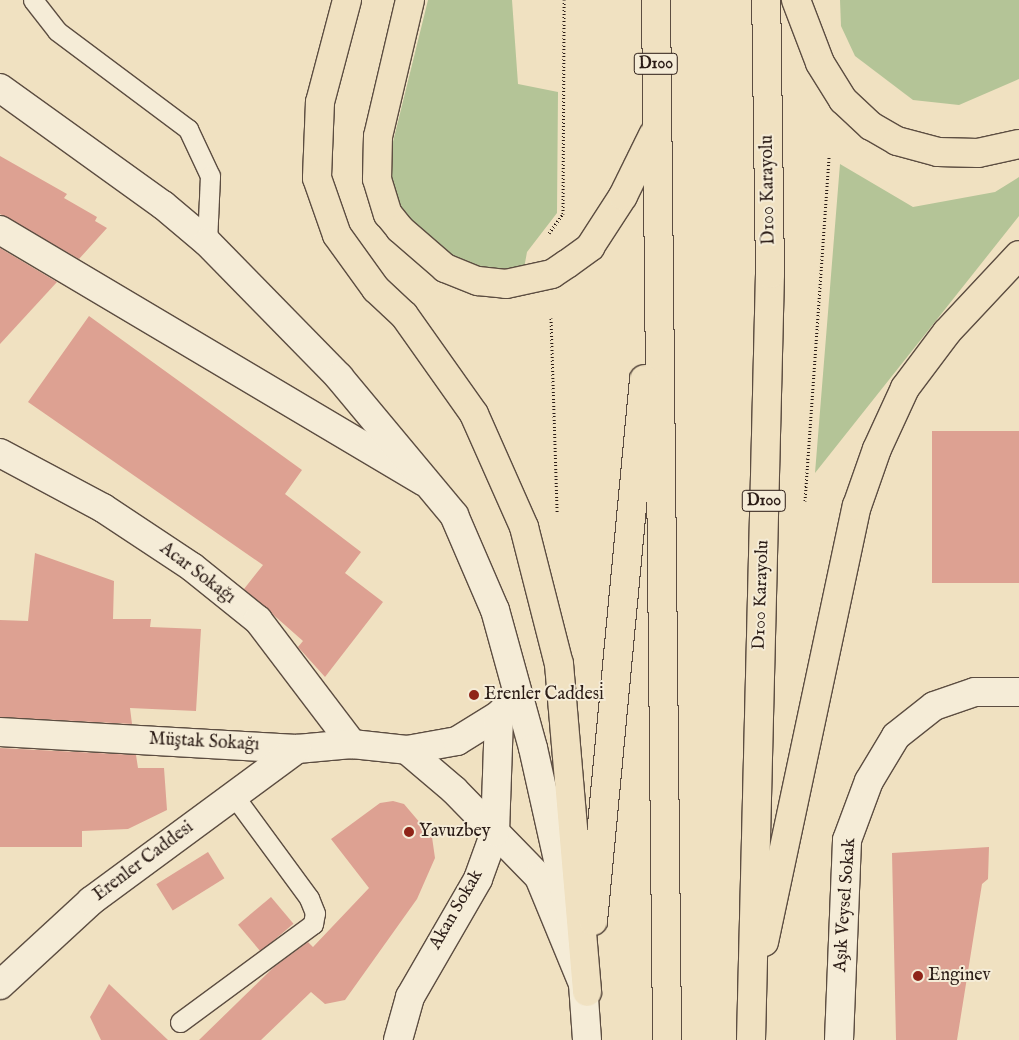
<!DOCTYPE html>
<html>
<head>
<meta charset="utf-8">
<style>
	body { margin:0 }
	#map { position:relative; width:1019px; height:1040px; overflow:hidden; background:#f0e1c1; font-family:"IM FELL English",serif }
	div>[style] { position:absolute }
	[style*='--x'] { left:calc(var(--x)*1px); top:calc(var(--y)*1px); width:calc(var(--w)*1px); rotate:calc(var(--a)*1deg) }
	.green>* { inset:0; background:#b4c497 }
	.building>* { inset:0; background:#dda192; transform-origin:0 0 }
	.path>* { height:3px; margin-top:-1.5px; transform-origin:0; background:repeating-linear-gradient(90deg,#2b1c16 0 1px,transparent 0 3.5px) }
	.roads { filter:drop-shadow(1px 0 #5c4d41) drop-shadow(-1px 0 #5c4d41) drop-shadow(0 1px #5c4d41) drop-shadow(0 -1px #5c4d41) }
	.service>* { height:19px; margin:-9.5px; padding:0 9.5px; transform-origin:9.5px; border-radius:9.5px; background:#f5ecd7 }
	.minor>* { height:28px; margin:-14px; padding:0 14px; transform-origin:14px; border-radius:14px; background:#f5ecd7 }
	.tertiary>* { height:28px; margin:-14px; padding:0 14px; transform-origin:14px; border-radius:14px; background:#f5ecd7 }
	.secondary>* { height:28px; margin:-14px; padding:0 14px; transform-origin:14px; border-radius:14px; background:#f5ecd7 }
	.trunk>* { height:28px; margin:-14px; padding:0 14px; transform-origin:14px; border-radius:14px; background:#f0e1c1 }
	.dots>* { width:14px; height:14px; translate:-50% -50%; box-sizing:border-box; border:2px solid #f5ecd7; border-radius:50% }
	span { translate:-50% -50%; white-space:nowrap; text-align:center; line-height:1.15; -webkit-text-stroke:4px #f5ecd7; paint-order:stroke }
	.shield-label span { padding:1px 4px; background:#f5ecd7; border:1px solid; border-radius:4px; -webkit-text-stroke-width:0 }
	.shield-label { font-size:16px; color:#2b1c16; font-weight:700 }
	.street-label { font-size:18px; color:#2b1c16 }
	.poi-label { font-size:18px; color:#2b1c16 }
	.left { translate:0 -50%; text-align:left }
</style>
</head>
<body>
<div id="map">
	<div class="green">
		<div style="clip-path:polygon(428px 0,512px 0,518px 84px,558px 92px,557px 213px,527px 252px,523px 274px,472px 274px,422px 246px,394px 198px,389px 158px)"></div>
		<div style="clip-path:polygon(840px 0,1019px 0,1019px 79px,959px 105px,913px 100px,855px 56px,841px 26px)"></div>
		<div style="clip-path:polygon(840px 164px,913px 207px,995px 192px,1019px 177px,1019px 216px,815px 473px)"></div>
	</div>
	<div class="building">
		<div style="clip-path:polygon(0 156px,67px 194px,64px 198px,97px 217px,95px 221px,107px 228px,79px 259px,0 214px)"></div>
		<div style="clip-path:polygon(0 248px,57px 282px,0 344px)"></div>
		<div style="clip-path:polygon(89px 316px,302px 470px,285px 494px,361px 552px,345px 573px,383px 602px,325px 677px,298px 647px,303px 641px,244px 589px,263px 565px,28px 402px)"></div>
		<div style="left:932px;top:431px;width:87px;height:152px"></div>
		<div style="clip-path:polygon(35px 553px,114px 581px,113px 619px,151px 619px,150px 627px,201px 629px,196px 711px,130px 708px,132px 724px,0 717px,0 620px,28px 621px)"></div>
		<div style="clip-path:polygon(0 748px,136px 755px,138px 768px,164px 768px,167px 810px,128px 829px,82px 831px,82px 847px,0 847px)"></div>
		<div style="clip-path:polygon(393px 801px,404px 804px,432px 837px,435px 858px,417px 899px,345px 1000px,325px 1004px,311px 992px,261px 1040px,199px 1040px,274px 967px,308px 942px,313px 947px,369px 888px,331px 839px,380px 803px)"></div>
		<div style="clip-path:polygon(989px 847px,988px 879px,982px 884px,957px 1040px,896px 1040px,892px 853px)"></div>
		<div style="left:208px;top:852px;width:31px;height:61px;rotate:58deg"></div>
		<div style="left:271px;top:897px;width:35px;height:43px;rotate:50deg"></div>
		<div style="clip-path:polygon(109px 984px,168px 1040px,101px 1040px,90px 1017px)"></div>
	</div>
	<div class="path">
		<div style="--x:549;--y:233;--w:24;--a:-54"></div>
		<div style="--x:563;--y:214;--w:214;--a:-89.7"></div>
		<div style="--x:551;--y:318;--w:194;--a:88.2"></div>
		<div style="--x:805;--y:501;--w:346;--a:-86"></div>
	</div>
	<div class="roads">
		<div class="service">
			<div style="--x:33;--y:0;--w:39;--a:52"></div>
			<div style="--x:57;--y:31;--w:164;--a:36.8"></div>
			<div style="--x:188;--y:129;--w:52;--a:64.9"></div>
			<div style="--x:210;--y:176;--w:66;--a:92.6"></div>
			<div style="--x:180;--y:1022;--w:165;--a:-36.4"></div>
			<div style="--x:313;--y:924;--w:11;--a:-80"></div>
			<div style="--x:315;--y:913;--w:16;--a:-112"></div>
			<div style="--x:309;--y:898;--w:127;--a:-126.3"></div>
		</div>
		<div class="minor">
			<div style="--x:0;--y:230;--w:493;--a:30.7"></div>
			<div style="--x:0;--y:453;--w:117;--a:28.1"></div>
			<div style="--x:103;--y:508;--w:107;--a:33.5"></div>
			<div style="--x:192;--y:567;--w:85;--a:38.8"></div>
			<div style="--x:258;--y:620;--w:156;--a:52.8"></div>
			<div style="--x:0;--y:732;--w:297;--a:3.3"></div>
			<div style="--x:297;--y:749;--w:55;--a:-5.2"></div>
			<div style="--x:352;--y:744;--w:55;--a:6.2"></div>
			<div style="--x:407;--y:750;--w:51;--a:-10.2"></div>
			<div style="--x:457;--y:741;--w:49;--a:-31.8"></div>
			<div style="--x:499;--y:715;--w:28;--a:-48"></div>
			<div style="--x:407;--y:750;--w:62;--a:40.4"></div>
			<div style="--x:454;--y:790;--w:122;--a:45.7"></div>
			<div style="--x:539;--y:877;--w:118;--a:67.6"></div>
			<div style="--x:0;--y:985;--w:124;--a:-42.7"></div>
			<div style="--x:91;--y:901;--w:256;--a:-36.4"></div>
			<div style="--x:398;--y:1040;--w:45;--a:-74.4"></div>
			<div style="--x:410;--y:997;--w:136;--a:-60"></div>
			<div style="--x:478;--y:879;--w:50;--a:-70.1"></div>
			<div style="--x:495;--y:832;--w:117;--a:-88"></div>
		</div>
		<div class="tertiary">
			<div style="--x:839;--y:1040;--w:200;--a:-87.7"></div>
			<div style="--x:847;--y:840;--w:63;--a:-69.6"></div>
			<div style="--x:869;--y:781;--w:52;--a:-59"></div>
			<div style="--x:896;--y:736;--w:48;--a:-38.3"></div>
			<div style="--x:934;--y:706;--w:43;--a:-18.9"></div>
			<div style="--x:975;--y:692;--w:44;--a:0"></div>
		</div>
		<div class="secondary">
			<div style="--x:0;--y:88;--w:201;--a:35.7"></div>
			<div style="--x:163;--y:205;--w:57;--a:40.1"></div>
			<div style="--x:207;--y:242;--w:189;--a:45.6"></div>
			<div style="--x:339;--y:377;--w:180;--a:50.2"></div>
			<div style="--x:454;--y:515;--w:103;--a:66.7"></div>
			<div style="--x:495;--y:610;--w:143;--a:74.6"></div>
			<div style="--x:533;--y:748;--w:183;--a:77.4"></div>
			<div style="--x:582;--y:970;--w:70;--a:85.9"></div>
		</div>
		<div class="trunk">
			<div style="--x:347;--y:0;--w:106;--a:104.8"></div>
			<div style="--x:320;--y:102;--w:76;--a:92.3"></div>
			<div style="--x:317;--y:178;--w:60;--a:70.7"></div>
			<div style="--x:337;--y:235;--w:67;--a:54.2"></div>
			<div style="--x:376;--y:289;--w:38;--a:43"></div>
			<div style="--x:404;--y:315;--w:121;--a:54.7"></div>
			<div style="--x:474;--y:414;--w:124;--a:66.1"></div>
			<div style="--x:524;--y:527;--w:141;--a:75.7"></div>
			<div style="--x:559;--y:664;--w:329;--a:85.1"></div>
			<div style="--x:410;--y:0;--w:140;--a:103.2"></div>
			<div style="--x:378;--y:136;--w:43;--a:91.3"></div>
			<div style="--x:377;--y:179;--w:37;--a:73"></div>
			<div style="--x:388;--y:214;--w:19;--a:51"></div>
			<div style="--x:400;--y:229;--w:60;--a:40.9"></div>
			<div style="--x:445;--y:268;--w:35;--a:22"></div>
			<div style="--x:478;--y:281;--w:28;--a:6"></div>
			<div style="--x:506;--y:284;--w:47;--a:-12.3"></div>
			<div style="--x:552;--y:274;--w:18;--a:-34"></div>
			<div style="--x:567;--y:264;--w:29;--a:-36"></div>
			<div style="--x:590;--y:247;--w:61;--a:-57.1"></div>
			<div style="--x:623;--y:196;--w:68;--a:-63.8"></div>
			<div style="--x:656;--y:0;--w:1040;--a:89.39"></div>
			<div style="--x:796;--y:0;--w:67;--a:69.1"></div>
			<div style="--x:820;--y:63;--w:44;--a:58.1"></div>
			<div style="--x:843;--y:100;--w:38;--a:43"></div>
			<div style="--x:871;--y:126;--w:30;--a:30"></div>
			<div style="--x:897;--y:141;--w:42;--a:15"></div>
			<div style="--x:938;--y:152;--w:40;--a:1.4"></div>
			<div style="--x:978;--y:153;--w:42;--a:-12.4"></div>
			<div style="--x:593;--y:921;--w:544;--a:-84.62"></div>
			<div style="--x:764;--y:942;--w:446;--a:-78"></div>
			<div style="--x:857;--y:506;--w:60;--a:-70.7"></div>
			<div style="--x:877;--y:449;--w:67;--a:-65.3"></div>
			<div style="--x:905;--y:388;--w:70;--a:-53.1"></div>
			<div style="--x:947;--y:332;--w:105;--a:-46.9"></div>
			<div style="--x:751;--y:1040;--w:766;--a:-88.58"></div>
			<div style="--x:770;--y:274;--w:274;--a:-90.8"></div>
		</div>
	</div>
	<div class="dots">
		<div style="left:474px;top:695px;background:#8f2418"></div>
		<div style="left:409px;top:832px;background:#8f2418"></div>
		<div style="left:918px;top:976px;background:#8f2418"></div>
	</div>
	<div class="shield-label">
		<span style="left:656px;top:64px">D100</span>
		<span style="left:764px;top:501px">D100</span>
	</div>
	<div class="street-label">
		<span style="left:769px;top:190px;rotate:-91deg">D100 Karayolu</span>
		<span style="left:197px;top:574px;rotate:37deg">Acar Sokağı</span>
		<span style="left:762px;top:595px;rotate:-88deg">D100 Karayolu</span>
		<span style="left:204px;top:743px;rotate:3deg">Müştak Sokağı</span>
		<span style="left:144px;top:862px;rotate:-37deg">Erenler Caddesi</span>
		<span style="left:846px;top:905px;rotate:-86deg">Aşık Veysel Sokak</span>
		<span style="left:457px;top:910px;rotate:-60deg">Akan Sokak</span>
	</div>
	<div class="poi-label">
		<span class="left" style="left:484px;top:695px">Erenler Caddesi̇</span>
		<span class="left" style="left:419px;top:832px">Yavuzbey</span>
		<span class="left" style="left:928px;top:976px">Enginev</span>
	</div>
</div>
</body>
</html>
